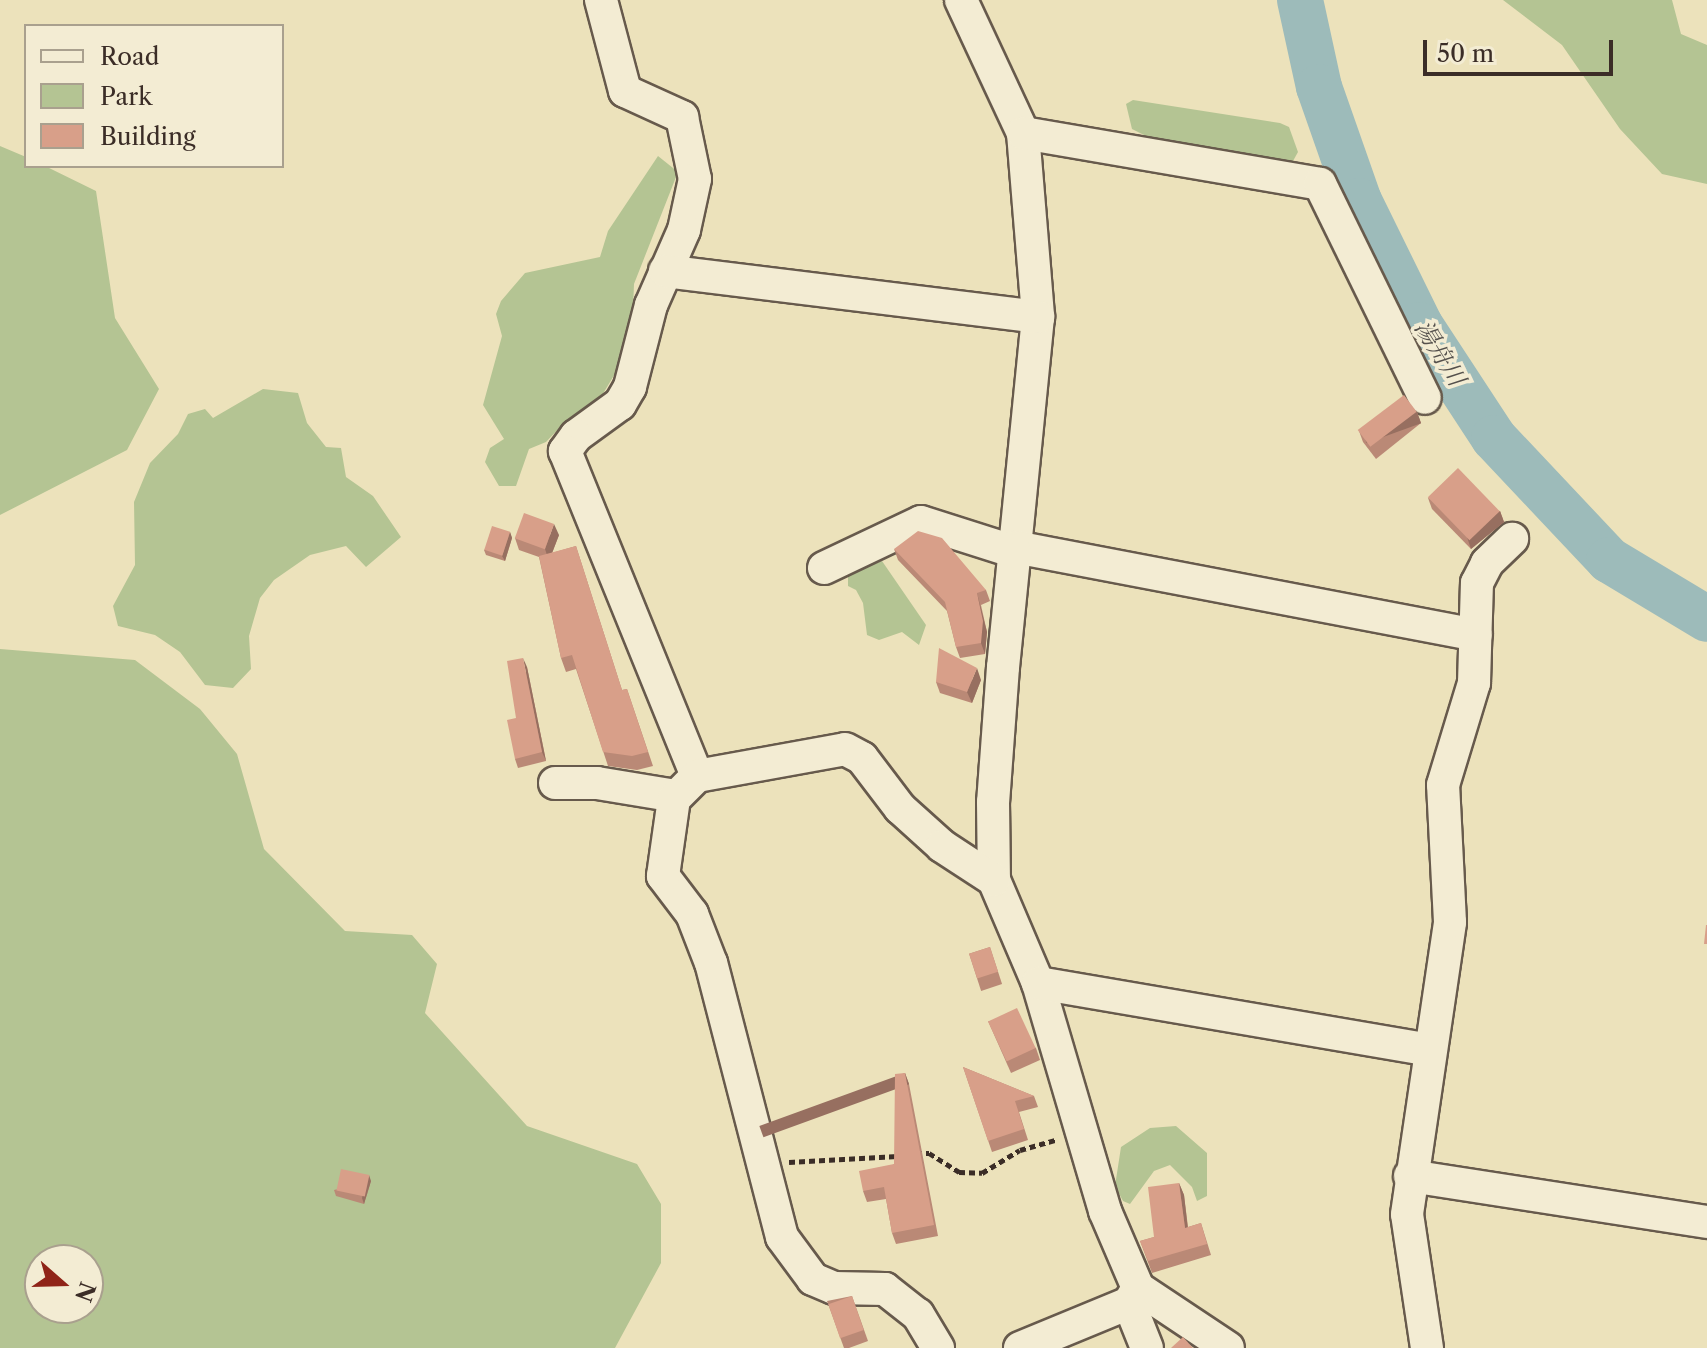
<!DOCTYPE html>
<html>
<head>
<meta charset="utf-8">
<style>
	body { margin:0 }
	#map { position:relative; width:1707px; height:1348px; overflow:hidden; background:#ece2bb; font-family:"Libre Caslon Text","Noto Serif JP",serif }
	div>[style] { position:absolute }
	[style*='--x'] { left:calc(var(--x)*1px); top:calc(var(--y)*1px); width:calc(var(--w)*1px); rotate:calc(var(--a)*1deg) }
	.green>* { inset:0; background:#b4c493 }
	.river>* { height:46px; margin:-23px; padding:0 23px; transform-origin:23px; border-radius:23px; background:#9dbbba }
	.path>* { height:5px; margin-top:-2.5px; transform-origin:0; background:repeating-linear-gradient(90deg,#3b2d27 0 6px,transparent 0 10px) }
	.roads { filter:drop-shadow(2px 0 #675a4c) drop-shadow(-2px 0 #675a4c) drop-shadow(0 2px #675a4c) drop-shadow(0 -2px #675a4c) }
	.minor>* { height:32px; margin:-16px; padding:0 16px; transform-origin:16px; border-radius:16px; background:#f3ecd3 }
	.wall>* { inset:0; background:#ba8976; transform-origin:0 0 }
	.shaded-wall>* { inset:0; background:#976f60; transform-origin:0 0 }
	.building>* { inset:0; background:#d89f89; transform-origin:0 0 }
	span { translate:-50% -50%; white-space:nowrap; text-align:center; line-height:1.15; -webkit-text-stroke:7px #f3ecd3; paint-order:stroke }
	.water-label { font-size:24px; color:#54504c; font-style:italic }
	.legend { position:absolute; left:24px; top:24px; width:260px; height:144px; box-sizing:border-box; background:#f3ecd3; border:2px solid #a9a08e; margin:0; padding:10px 14px; list-style:none; font-size:24px; color:#3b2d27 }
	.legend li { display:flex; align-items:center; gap:16px; height:40px }
	.legend b { width:40px; border:2px solid #a9a08e }
	.north { position:absolute; left:24px; top:1244px; width:80px; height:80px; box-sizing:border-box; background:#f3ecd3; border:2px solid #a9a08e; border-radius:50%; rotate:110deg; font-size:22px; font-weight:700; line-height:32px; text-align:center; color:#3b2d27 }
	.north::after { content:''; display:block; margin:auto; width:28px; height:36px; background:#8f2418; clip-path:polygon(50% 0,100% 100%,50% 72%,0 100%) }
	.scale { position:absolute; left:1423px; top:40px; width:190px; height:36px; box-sizing:border-box; border:4px solid #3b2d27; border-top:0; padding-left:10px; font-size:24px; line-height:28px; white-space:nowrap; color:#3b2d27; -webkit-text-stroke:6px #f3ecd3; paint-order:stroke }
</style>
</head>
<body>
<div id="map">
	<div class="green">
		<div style="clip-path:polygon(1503px 0,1672px 0,1681px 34px,1707px 45px,1707px 184px,1662px 174px,1620px 129px,1562px 45px)"></div>
		<div style="clip-path:polygon(1133px 100px,1280px 123px,1289px 127px,1298px 152px,1293px 161px,1276px 161px,1152px 139px,1132px 129px,1126px 104px)"></div>
		<div style="clip-path:polygon(0 146px,26px 157px,26px 166px,45px 166px,96px 191px,115px 318px,159px 389px,127px 450px,0 515px)"></div>
		<div style="clip-path:polygon(658px 156px,678px 172px,634px 284px,632px 334px,625px 357px,592px 412px,563px 424px,546px 442px,529px 449px,516px 486px,499px 486px,485px 462px,490px 448px,504px 439px,483px 405px,502px 336px,496px 314px,501px 301px,525px 273px,600px 257px,608px 231px)"></div>
		<div style="clip-path:polygon(263px 389px,298px 393px,307px 423px,326px 447px,341px 448px,346px 477px,373px 496px,401px 537px,366px 567px,346px 546px,310px 555px,274px 580px,260px 598px,249px 636px,251px 669px,233px 688px,205px 685px,180px 652px,155px 635px,118px 626px,113px 606px,135px 565px,134px 502px,150px 463px,178px 434px,188px 414px,205px 409px,213px 418px)"></div>
		<div style="clip-path:polygon(882px 561px,926px 625px,919px 645px,902px 632px,879px 640px,867px 635px,863px 603px,856px 590px,848px 586px,848px 575px)"></div>
		<div style="clip-path:polygon(evenodd,0 649px,135px 660px,200px 709px,237px 754px,264px 849px,345px 931px,412px 935px,437px 964px,425px 1013px,527px 1126px,637px 1164px,661px 1204px,661px 1263px,615px 1348px,0 1348px,0 649px,40px 1260px,88px 1260px,88px 1308px,40px 1308px,40px 1260px)"></div>
		<div style="clip-path:polygon(1176px 1126px,1207px 1153px,1207px 1196px,1197px 1201px,1192px 1187px,1170px 1165px,1154px 1171px,1130px 1204px,1123px 1201px,1115px 1186px,1121px 1147px,1150px 1128px)"></div>
	</div>
	<div class="river">
		<div style="--x:1300;--y:0;--w:89;--a:77.7"></div>
		<div style="--x:1319;--y:87;--w:121;--a:70.7"></div>
		<div style="--x:1359;--y:201;--w:138;--a:63.8"></div>
		<div style="--x:1420;--y:325;--w:135;--a:56.8"></div>
		<div style="--x:1494;--y:438;--w:168;--a:46.7"></div>
		<div style="--x:1609;--y:560;--w:114;--a:31"></div>
	</div>
	<div class="path">
		<div style="--x:916;--y:1153;--w:13;--a:0"></div>
		<div style="--x:929;--y:1153;--w:36;--a:32"></div>
		<div style="--x:959;--y:1172;--w:23;--a:2"></div>
		<div style="--x:982;--y:1173;--w:44;--a:-31.2"></div>
		<div style="--x:1020;--y:1150;--w:37;--a:-16"></div>
		<div style="--x:789;--y:1162;--w:109;--a:-3.2"></div>
	</div>
	<div class="roads">
		<div class="minor">
			<div style="--x:601;--y:0;--w:94;--a:75.2"></div>
			<div style="--x:625;--y:91;--w:63;--a:24.5"></div>
			<div style="--x:682;--y:117;--w:63;--a:78.2"></div>
			<div style="--x:695;--y:179;--w:52;--a:102.2"></div>
			<div style="--x:684;--y:230;--w:82;--a:113.7"></div>
			<div style="--x:651;--y:305;--w:85;--a:104.4"></div>
			<div style="--x:630;--y:387;--w:20;--a:120"></div>
			<div style="--x:620;--y:404;--w:54;--a:144"></div>
			<div style="--x:576;--y:436;--w:19;--a:126"></div>
			<div style="--x:565;--y:451;--w:351;--a:67.9"></div>
			<div style="--x:961;--y:0;--w:147;--a:65"></div>
			<div style="--x:1023;--y:133;--w:185;--a:85.3"></div>
			<div style="--x:1038;--y:317;--w:352;--a:95.7"></div>
			<div style="--x:1003;--y:667;--w:135;--a:94.2"></div>
			<div style="--x:993;--y:802;--w:78;--a:89.3"></div>
			<div style="--x:994;--y:880;--w:112;--a:66.9"></div>
			<div style="--x:1038;--y:983;--w:238;--a:73.6"></div>
			<div style="--x:1105;--y:1211;--w:84;--a:66.8"></div>
			<div style="--x:1138;--y:1288;--w:108;--a:33.7"></div>
			<div style="--x:1023;--y:133;--w:301;--a:9.7"></div>
			<div style="--x:1320;--y:184;--w:238;--a:63.9"></div>
			<div style="--x:665;--y:271;--w:376;--a:7"></div>
			<div style="--x:1015;--y:547;--w:469;--a:10.8"></div>
			<div style="--x:824;--y:568;--w:107;--a:-25.4"></div>
			<div style="--x:921;--y:522;--w:99;--a:17.7"></div>
			<div style="--x:555;--y:783;--w:42;--a:0"></div>
			<div style="--x:597;--y:783;--w:80;--a:9.3"></div>
			<div style="--x:1038;--y:983;--w:397;--a:9.7"></div>
			<div style="--x:1410;--y:1176;--w:301;--a:8.8"></div>
			<div style="--x:1138;--y:1288;--w:17;--a:121"></div>
			<div style="--x:1129;--y:1303;--w:48;--a:68.2"></div>
			<div style="--x:938;--y:1348;--w:39;--a:-121"></div>
			<div style="--x:918;--y:1315;--w:42;--a:-141.8"></div>
			<div style="--x:885;--y:1289;--w:51;--a:-178.9"></div>
			<div style="--x:834;--y:1288;--w:23;--a:-157"></div>
			<div style="--x:813;--y:1279;--w:52;--a:-126.4"></div>
			<div style="--x:782;--y:1237;--w:283;--a:-104.5"></div>
			<div style="--x:711;--y:963;--w:53;--a:-111.2"></div>
			<div style="--x:692;--y:914;--w:48;--a:-127.3"></div>
			<div style="--x:663;--y:876;--w:78;--a:-81.9"></div>
			<div style="--x:674;--y:799;--w:33;--a:-45"></div>
			<div style="--x:697;--y:776;--w:150;--a:-10.3"></div>
			<div style="--x:845;--y:749;--w:19;--a:28"></div>
			<div style="--x:862;--y:758;--w:63;--a:52.8"></div>
			<div style="--x:900;--y:808;--w:57;--a:42.1"></div>
			<div style="--x:942;--y:846;--w:62;--a:33.2"></div>
			<div style="--x:1020;--y:1348;--w:118;--a:-22.4"></div>
			<div style="--x:1427;--y:1348;--w:135;--a:-98.5"></div>
			<div style="--x:1407;--y:1214;--w:295;--a:-81.6"></div>
			<div style="--x:1450;--y:922;--w:137;--a:-92.9"></div>
			<div style="--x:1443;--y:785;--w:107;--a:-73.1"></div>
			<div style="--x:1474;--y:683;--w:100;--a:-88.3"></div>
			<div style="--x:1477;--y:583;--w:22;--a:-63"></div>
			<div style="--x:1487;--y:563;--w:35;--a:-44"></div>
		</div>
	</div>
	<div class="wall">
		<div style="clip-path:polygon(1417px 412px,1421px 423px,1376px 459px,1363px 442px,1359px 431px)"></div>
		<div style="clip-path:polygon(1428px 498px,1500px 511px,1504px 522px,1471px 549px,1432px 509px)"></div>
		<div style="clip-path:polygon(510px 532px,512px 538px,505px 561px,486px 555px,484px 550px)"></div>
		<div style="clip-path:polygon(559px 535px,552px 553px,576px 546px,622px 690px,627px 689px,653px 766px,637px 770px,608px 766px,576px 669px,566px 672px,561px 658px,539px 557px,519px 550px,515px 538px)"></div>
		<div style="clip-path:polygon(894px 549px,986px 590px,990px 601px,981px 605px,987px 632px,985px 654px,960px 658px,956px 647px,947px 611px,898px 560px)"></div>
		<div style="clip-path:polygon(527px 667px,546px 761px,518px 768px,515px 759px,516px 718px)"></div>
		<div style="clip-path:polygon(981px 680px,972px 703px,940px 693px,936px 682px)"></div>
		<div style="left:990px;top:947px;width:39px;height:22px;rotate:72deg"></div>
		<div style="clip-path:polygon(988px 1021px,1036px 1048px,1040px 1060px,1011px 1073px)"></div>
		<div style="clip-path:polygon(963px 1067px,1034px 1096px,1038px 1107px,1019px 1112px,1028px 1140px,992px 1152px)"></div>
		<div style="clip-path:polygon(905px 1073px,909px 1084px,938px 1236px,896px 1244px,892px 1233px,886px 1199px,867px 1202px,863px 1191px,894px 1164px)"></div>
		<div style="clip-path:polygon(371px 1181px,364px 1204px,336px 1196px,334px 1190px)"></div>
		<div style="clip-path:polygon(1179px 1183px,1184px 1195px,1188px 1227px,1201px 1223px,1211px 1255px,1152px 1273px,1140px 1241px,1154px 1237px)"></div>
		<div style="clip-path:polygon(852px 1296px,868px 1341px,849px 1348px,844px 1348px,827px 1301px)"></div>
	</div>
	<div class="shaded-wall">
		<div style="left:1417px;top:412px;width:12px;height:58px;rotate:70deg"></div>
		<div style="clip-path:polygon(1500px 511px,1504px 522px,1471px 549px,1467px 537px)"></div>
		<div style="clip-path:polygon(554px 524px,559px 535px,549px 561px,545px 549px)"></div>
		<div style="clip-path:polygon(510px 532px,512px 538px,505px 561px,502px 556px)"></div>
		<div style="clip-path:polygon(977px 593px,987px 632px,985px 654px,981px 643px)"></div>
		<div style="clip-path:polygon(523px 658px,527px 667px,546px 761px,542px 752px)"></div>
		<div style="clip-path:polygon(977px 668px,981px 680px,972px 703px,967px 692px)"></div>
		<div style="left:905px;top:1073px;width:12px;height:155px;rotate:70deg"></div>
		<div style="clip-path:polygon(369px 1175px,371px 1181px,364px 1204px,362px 1198px)"></div>
		<div style="clip-path:polygon(1179px 1183px,1184px 1195px,1189px 1239px,1185px 1228px)"></div>
	</div>
	<div class="building">
		<div style="left:1404px;top:395px;width:21px;height:58px;rotate:53deg"></div>
		<div style="left:1458px;top:468px;width:60px;height:42px;rotate:46deg"></div>
		<div style="left:524px;top:513px;width:32px;height:27px;rotate:20deg"></div>
		<div style="left:492px;top:526px;width:19px;height:25px;rotate:18deg"></div>
		<div style="clip-path:polygon(918px 531px,942px 538px,986px 590px,977px 593px,983px 621px,981px 643px,956px 647px,945px 602px,894px 549px)"></div>
		<div style="clip-path:polygon(576px 546px,622px 690px,627px 689px,648px 752px,632px 756px,603px 752px,572px 655px,561px 658px,539px 556px)"></div>
		<div style="clip-path:polygon(939px 648px,977px 668px,967px 692px,936px 682px)"></div>
		<div style="clip-path:polygon(523px 658px,542px 752px,515px 759px,507px 720px,516px 718px,507px 661px)"></div>
		<div style="clip-path:polygon(1706px 925px,1707px 925px,1707px 944px,1704px 944px)"></div>
		<div style="left:990px;top:947px;width:26px;height:22px;rotate:72deg"></div>
		<div style="left:1017px;top:1008px;width:44px;height:32px;rotate:65deg"></div>
		<div style="clip-path:polygon(963px 1067px,1034px 1096px,1015px 1101px,1024px 1129px,988px 1141px)"></div>
		<div style="clip-path:polygon(905px 1073px,934px 1225px,892px 1233px,884px 1187px,863px 1191px,859px 1171px,894px 1164px,895px 1074px)"></div>
		<div style="left:341px;top:1169px;width:29px;height:22px;rotate:12deg"></div>
		<div style="clip-path:polygon(1179px 1183px,1185px 1228px,1201px 1223px,1207px 1244px,1148px 1261px,1140px 1241px,1154px 1237px,1148px 1187px)"></div>
		<div style="left:852px;top:1296px;width:36px;height:25px;rotate:71deg"></div>
		<div style="clip-path:polygon(1183px 1337px,1193px 1348px,1171px 1348px)"></div>
	</div>
	<div class="water-label">
		<span style="left:1440px;top:353px;rotate:58deg">湯舟川</span>
	</div>
	<ul class="legend">
	<li><b style="height:10px;background:#f3ecd3"></b>Road</li>
	<li><b style="height:22px;background:#b4c493"></b>Park</li>
	<li><b style="height:22px;background:#d89f89"></b>Building</li>
	</ul>
	<div class="north">N</div>
	<div class="scale">50 m</div>
</div>
</body>
</html>
